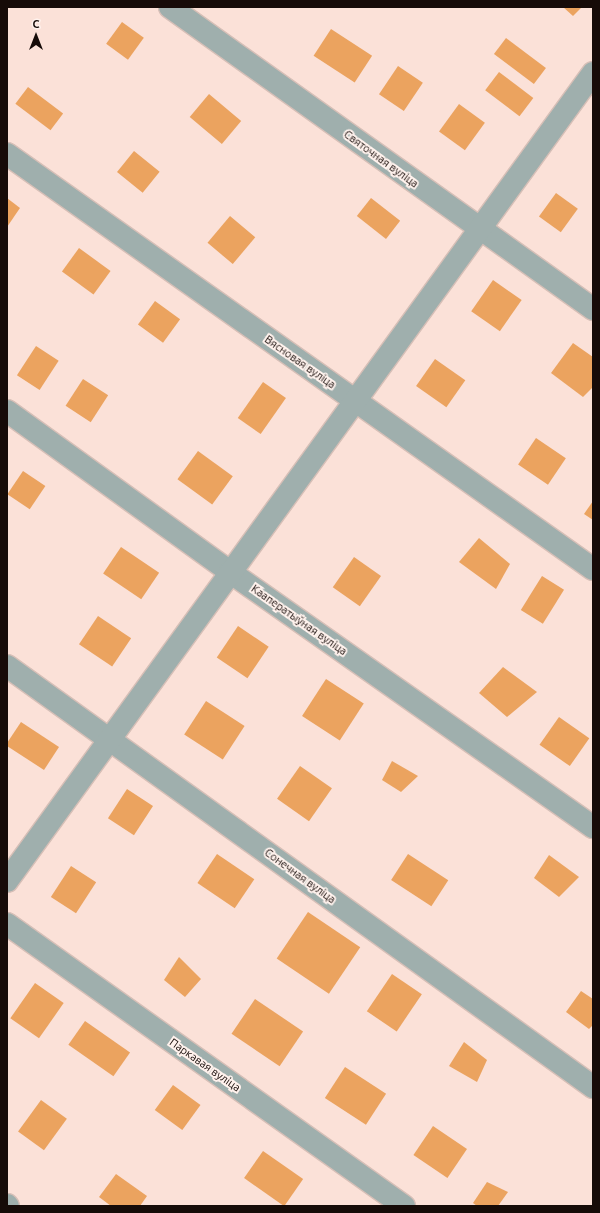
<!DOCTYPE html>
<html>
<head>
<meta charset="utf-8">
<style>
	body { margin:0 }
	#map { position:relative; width:600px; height:1213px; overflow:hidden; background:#fbe1d8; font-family:Ubuntu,sans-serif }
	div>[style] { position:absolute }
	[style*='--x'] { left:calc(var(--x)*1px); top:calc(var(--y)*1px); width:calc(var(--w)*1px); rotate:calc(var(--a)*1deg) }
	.building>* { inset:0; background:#eba35f; transform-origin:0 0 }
	.roads { filter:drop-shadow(1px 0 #d6bfb7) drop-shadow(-1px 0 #d6bfb7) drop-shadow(0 1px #d6bfb7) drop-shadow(0 -1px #d6bfb7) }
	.minor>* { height:22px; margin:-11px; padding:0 11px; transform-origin:11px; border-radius:11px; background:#9fafad }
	span { translate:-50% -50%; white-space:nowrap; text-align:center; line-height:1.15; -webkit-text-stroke:4px #fff2ed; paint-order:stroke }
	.street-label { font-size:11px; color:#160b08 }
	.frame { position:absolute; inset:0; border:8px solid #160b08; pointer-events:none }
	.north { position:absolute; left:16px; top:16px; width:40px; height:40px; -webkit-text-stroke:3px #fff2ed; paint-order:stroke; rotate:0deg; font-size:11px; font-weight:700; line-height:16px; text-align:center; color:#160b08 }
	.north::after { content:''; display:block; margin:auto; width:14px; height:18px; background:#160b08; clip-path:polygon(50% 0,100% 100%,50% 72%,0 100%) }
</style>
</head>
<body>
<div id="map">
	<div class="building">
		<div style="clip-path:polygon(563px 7px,582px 7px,573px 16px)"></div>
		<div style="left:122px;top:22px;width:27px;height:27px;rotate:36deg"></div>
		<div style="left:331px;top:29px;width:49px;height:32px;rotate:33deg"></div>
		<div style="left:506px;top:38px;width:50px;height:20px;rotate:37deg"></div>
		<div style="left:398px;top:66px;width:30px;height:34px;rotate:34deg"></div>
		<div style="left:499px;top:72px;width:43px;height:23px;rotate:37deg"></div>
		<div style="left:28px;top:87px;width:44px;height:21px;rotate:37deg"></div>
		<div style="left:209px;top:94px;width:42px;height:30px;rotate:40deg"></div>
		<div style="left:459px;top:104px;width:32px;height:34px;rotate:36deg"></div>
		<div style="left:134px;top:151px;width:33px;height:27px;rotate:39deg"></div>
		<div style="left:556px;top:193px;width:27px;height:29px;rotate:36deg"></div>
		<div style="clip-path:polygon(7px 198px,20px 208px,7px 227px)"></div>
		<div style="left:371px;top:198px;width:37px;height:23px;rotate:38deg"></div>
		<div style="left:230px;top:216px;width:33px;height:35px;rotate:40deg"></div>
		<div style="left:79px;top:248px;width:39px;height:29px;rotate:36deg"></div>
		<div style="left:493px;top:280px;width:35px;height:38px;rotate:35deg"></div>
		<div style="left:155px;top:301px;width:31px;height:29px;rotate:36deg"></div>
		<div style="clip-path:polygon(573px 343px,593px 357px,593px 387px,583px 397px,551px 373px)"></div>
		<div style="left:36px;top:346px;width:27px;height:35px;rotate:33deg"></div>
		<div style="left:435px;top:359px;width:37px;height:33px;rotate:35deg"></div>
		<div style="left:83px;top:379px;width:30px;height:32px;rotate:33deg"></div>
		<div style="left:263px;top:382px;width:28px;height:44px;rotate:35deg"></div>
		<div style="left:536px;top:438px;width:36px;height:32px;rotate:34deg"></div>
		<div style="left:198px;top:451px;width:43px;height:35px;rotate:36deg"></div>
		<div style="left:23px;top:471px;width:27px;height:28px;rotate:34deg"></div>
		<div style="clip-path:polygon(593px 501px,593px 520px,584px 514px)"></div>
		<div style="clip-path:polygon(479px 538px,510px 564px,496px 589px,459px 562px)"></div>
		<div style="left:121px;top:547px;width:46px;height:32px;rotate:34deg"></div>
		<div style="left:354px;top:557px;width:33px;height:37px;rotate:35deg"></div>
		<div style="left:542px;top:576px;width:26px;height:40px;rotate:32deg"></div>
		<div style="left:98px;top:616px;width:40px;height:34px;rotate:34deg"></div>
		<div style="left:238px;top:626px;width:37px;height:38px;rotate:34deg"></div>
		<div style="clip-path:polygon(503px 667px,537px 692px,507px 717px,479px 693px)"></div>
		<div style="left:326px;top:679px;width:45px;height:44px;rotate:33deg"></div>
		<div style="left:206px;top:701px;width:46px;height:40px;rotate:33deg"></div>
		<div style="left:559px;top:717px;width:37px;height:34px;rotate:35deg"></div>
		<div style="clip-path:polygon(21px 722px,59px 747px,44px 770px,7px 746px,7px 743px)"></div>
		<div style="clip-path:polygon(392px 761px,418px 776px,401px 792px,382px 780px)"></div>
		<div style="left:300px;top:766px;width:39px;height:40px;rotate:35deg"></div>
		<div style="left:127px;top:789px;width:31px;height:35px;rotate:33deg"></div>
		<div style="left:217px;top:854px;width:45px;height:35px;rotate:34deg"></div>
		<div style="left:408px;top:854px;width:48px;height:31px;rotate:33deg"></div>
		<div style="clip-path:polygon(549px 855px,579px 877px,559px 897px,534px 878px)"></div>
		<div style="left:71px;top:866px;width:30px;height:37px;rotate:33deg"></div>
		<div style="left:308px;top:912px;width:63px;height:56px;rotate:34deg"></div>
		<div style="clip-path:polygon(179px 957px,201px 979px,185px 997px,164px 980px)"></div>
		<div style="left:392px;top:974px;width:36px;height:45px;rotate:34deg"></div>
		<div style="left:35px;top:983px;width:35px;height:43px;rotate:35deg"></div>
		<div style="clip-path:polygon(581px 991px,593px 999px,593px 1025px,589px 1029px,566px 1012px)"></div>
		<div style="left:255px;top:999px;width:58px;height:42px;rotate:34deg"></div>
		<div style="left:85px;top:1021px;width:55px;height:29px;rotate:35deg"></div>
		<div style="clip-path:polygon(464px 1042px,487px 1060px,477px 1082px,449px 1066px)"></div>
		<div style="left:345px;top:1067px;width:49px;height:37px;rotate:33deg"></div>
		<div style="left:173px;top:1085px;width:34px;height:31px;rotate:36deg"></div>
		<div style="left:41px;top:1100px;width:32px;height:39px;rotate:36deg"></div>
		<div style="left:433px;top:1126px;width:41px;height:35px;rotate:34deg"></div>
		<div style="left:263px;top:1151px;width:49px;height:33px;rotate:35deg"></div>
		<div style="clip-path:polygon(116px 1174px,147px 1196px,140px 1206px,111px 1206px,99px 1197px)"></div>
		<div style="clip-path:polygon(487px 1182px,508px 1192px,498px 1206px,477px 1206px,473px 1203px)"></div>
	</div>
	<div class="roads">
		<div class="minor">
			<div style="--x:170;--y:7;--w:520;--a:35.52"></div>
			<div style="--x:7;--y:154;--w:718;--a:35.31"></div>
			<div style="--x:7;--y:411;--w:275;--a:35.8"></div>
			<div style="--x:230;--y:572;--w:444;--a:35.1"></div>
			<div style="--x:7;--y:666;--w:722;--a:35.69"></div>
			<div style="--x:7;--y:881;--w:998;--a:-54.05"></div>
			<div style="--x:7;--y:924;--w:487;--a:35.4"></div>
			<div style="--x:7;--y:1205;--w:1;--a:45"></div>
		</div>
	</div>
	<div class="street-label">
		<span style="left:381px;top:159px;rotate:36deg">Святочная вуліца</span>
		<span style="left:300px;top:362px;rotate:35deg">Вясновая вуліца</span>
		<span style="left:299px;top:620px;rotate:35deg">Кааператыўная вуліца</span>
		<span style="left:300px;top:876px;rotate:36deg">Сонечная вуліца</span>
		<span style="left:205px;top:1065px;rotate:35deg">Паркавая вуліца</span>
	</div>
	<div class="frame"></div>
	<div class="north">С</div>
</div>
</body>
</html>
